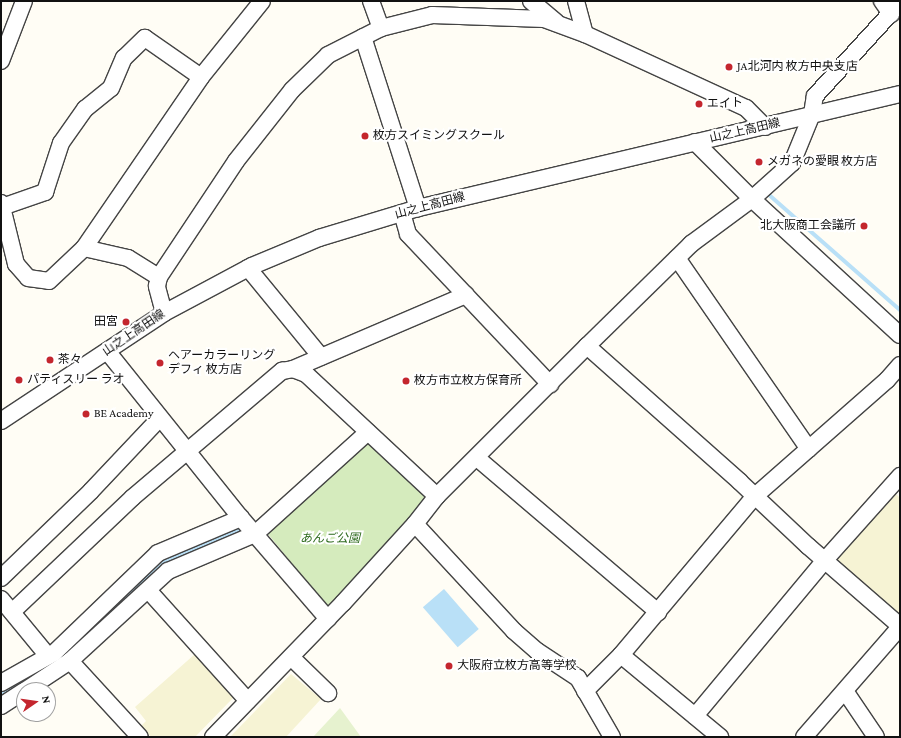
<!DOCTYPE html>
<html>
<head>
<meta charset="utf-8">
<style>
	body { margin:0 }
	#map { position:relative; width:901px; height:738px; overflow:hidden; background:#fffdf5; font-family:"Crimson Pro","Noto Sans JP",serif }
	div>[style] { position:absolute }
	[style*='--x'] { left:calc(var(--x)*1px); top:calc(var(--y)*1px); width:calc(var(--w)*1px); rotate:calc(var(--a)*1deg) }
	.farmland>* { inset:0; background:#f6f3d4 }
	.green>* { inset:0; background:#d5ebbd }
	.pitch>* { inset:0; background:#e6f2cf }
	.water>* { inset:0; background:#b9e0f7; transform-origin:0 0 }
	.stream>* { height:4px; margin:-2px; padding:0 2px; transform-origin:2px; border-radius:2px; background:#b9e0f7 }
	.roads { filter:drop-shadow(1px 0 #444) drop-shadow(-1px 0 #444) drop-shadow(0 1px #444) drop-shadow(0 -1px #444) }
	.minor>* { height:16px; margin:-8px; padding:0 8px; transform-origin:8px; border-radius:8px; background:#fff }
	.dots>* { width:11px; height:11px; translate:-50% -50%; box-sizing:border-box; border:2px solid #fff; border-radius:50% }
	span { translate:-50% -50%; white-space:nowrap; text-align:center; line-height:1.15; -webkit-text-stroke:4px #fff; paint-order:stroke }
	.poi-label { font-size:12px; color:#111 }
	.left { translate:0 -50%; text-align:left }
	.right { translate:-100% -50%; text-align:right }
	.street-label { font-size:12px; color:#111 }
	.park-label { font-size:12px; color:#2f6b1f; font-style:italic }
	.frame { position:absolute; inset:0; border:2px solid #111; pointer-events:none }
	.north { position:absolute; left:16px; top:682px; width:40px; height:40px; box-sizing:border-box; background:#fff; border:1px solid #a0a0a0; border-radius:50%; rotate:77deg; font-size:11px; font-weight:700; line-height:16px; text-align:center; color:#111 }
	.north::after { content:''; display:block; margin:auto; width:14px; height:18px; background:#c4262e; clip-path:polygon(50% 0,100% 100%,50% 72%,0 100%) }
</style>
</head>
<body>
<div id="map">
	<div class="farmland">
		<div style="clip-path:polygon(895px 493px,900px 498px,900px 618px,836px 561px)"></div>
		<div style="clip-path:polygon(195px 654px,234px 697px,195px 737px,151px 737px,141px 726px,146px 721px,135px 707px)"></div>
		<div style="clip-path:polygon(291px 674px,321px 699px,286px 737px,230px 737px)"></div>
	</div>
	<div class="green">
		<div style="clip-path:polygon(369px 442px,429px 497px,329px 609px,268px 534px)"></div>
	</div>
	<div class="pitch">
		<div style="clip-path:polygon(340px 708px,361px 737px,313px 737px)"></div>
	</div>
	<div class="water">
		<div style="left:444px;top:589px;width:53px;height:28px;rotate:49deg"></div>
	</div>
	<div class="stream">
		<div style="--x:768;--y:194;--w:176;--a:41.3"></div>
		<div style="--x:60;--y:657;--w:142;--a:-42.1"></div>
		<div style="--x:165;--y:562;--w:84;--a:-23.2"></div>
		<div style="--x:1;--y:694;--w:44;--a:-31.9"></div>
	</div>
	<div class="roads">
		<div class="minor">
			<div style="--x:371;--y:1;--w:29;--a:70"></div>
			<div style="--x:381;--y:28;--w:53;--a:-14.3"></div>
			<div style="--x:432;--y:15;--w:112;--a:2"></div>
			<div style="--x:544;--y:19;--w:44;--a:20.1"></div>
			<div style="--x:585;--y:34;--w:177;--a:24.7"></div>
			<div style="--x:746;--y:108;--w:27;--a:45"></div>
			<div style="--x:531;--y:1;--w:33;--a:40"></div>
			<div style="--x:576;--y:1;--w:34;--a:75"></div>
			<div style="--x:882;--y:1;--w:16;--a:55"></div>
			<div style="--x:363;--y:37;--w:180;--a:72.2"></div>
			<div style="--x:1;--y:61;--w:64;--a:-69"></div>
			<div style="--x:695;--y:142;--w:81;--a:45"></div>
			<div style="--x:752;--y:199;--w:201;--a:42.6"></div>
			<div style="--x:1;--y:203;--w:63;--a:76.2"></div>
			<div style="--x:16;--y:264;--w:18;--a:49"></div>
			<div style="--x:28;--y:278;--w:21;--a:8"></div>
			<div style="--x:49;--y:281;--w:48;--a:-43.3"></div>
			<div style="--x:84;--y:248;--w:207;--a:-55.6"></div>
			<div style="--x:201;--y:77;--w:97;--a:-51.2"></div>
			<div style="--x:2;--y:207;--w:46;--a:-19.2"></div>
			<div style="--x:45;--y:192;--w:52;--a:-71.9"></div>
			<div style="--x:61;--y:143;--w:42;--a:-54.8"></div>
			<div style="--x:85;--y:109;--w:33;--a:-39"></div>
			<div style="--x:111;--y:88;--w:33;--a:-67"></div>
			<div style="--x:124;--y:58;--w:29;--a:-44"></div>
			<div style="--x:145;--y:38;--w:68;--a:34.9"></div>
			<div style="--x:402;--y:213;--w:22;--a:74"></div>
			<div style="--x:408;--y:234;--w:207;--a:46.6"></div>
			<div style="--x:84;--y:248;--w:45;--a:12.8"></div>
			<div style="--x:128;--y:258;--w:36;--a:32"></div>
			<div style="--x:677;--y:258;--w:232;--a:55.4"></div>
			<div style="--x:248;--y:268;--w:115;--a:50.6"></div>
			<div style="--x:164;--y:313;--w:28;--a:-105"></div>
			<div style="--x:157;--y:286;--w:9;--a:-77"></div>
			<div style="--x:159;--y:277;--w:139;--a:-56.4"></div>
			<div style="--x:236;--y:161;--w:90;--a:-51.7"></div>
			<div style="--x:292;--y:90;--w:50;--a:-44.2"></div>
			<div style="--x:328;--y:55;--w:59;--a:-27"></div>
			<div style="--x:587;--y:346;--w:205;--a:41.6"></div>
			<div style="--x:740;--y:482;--w:93;--a:43.3"></div>
			<div style="--x:808;--y:546;--w:122;--a:41"></div>
			<div style="--x:107;--y:351;--w:214;--a:51.3"></div>
			<div style="--x:241;--y:518;--w:133;--a:49.3"></div>
			<div style="--x:293;--y:369;--w:188;--a:-23.2"></div>
			<div style="--x:1;--y:421;--w:196;--a:-33.5"></div>
			<div style="--x:164;--y:313;--w:100;--a:-28.1"></div>
			<div style="--x:252;--y:266;--w:73;--a:-22.7"></div>
			<div style="--x:319;--y:238;--w:103;--a:-16.9"></div>
			<div style="--x:418;--y:208;--w:495;--a:-13.3"></div>
			<div style="--x:477;--y:458;--w:238;--a:40.4"></div>
			<div style="--x:415;--y:524;--w:146;--a:47.2"></div>
			<div style="--x:514;--y:631;--w:30;--a:41"></div>
			<div style="--x:537;--y:651;--w:49;--a:33.4"></div>
			<div style="--x:578;--y:678;--w:68;--a:60"></div>
			<div style="--x:1;--y:578;--w:125;--a:-44"></div>
			<div style="--x:91;--y:491;--w:100;--a:-46.6"></div>
			<div style="--x:148;--y:590;--w:149;--a:48"></div>
			<div style="--x:1;--y:599;--w:74;--a:50.5"></div>
			<div style="--x:12;--y:612;--w:166;--a:-43.5"></div>
			<div style="--x:132;--y:498;--w:197;--a:-40.3"></div>
			<div style="--x:282;--y:371;--w:11;--a:-10"></div>
			<div style="--x:293;--y:369;--w:14;--a:21"></div>
			<div style="--x:306;--y:374;--w:179;--a:43"></div>
			<div style="--x:621;--y:655;--w:129;--a:39.6"></div>
			<div style="--x:291;--y:657;--w:52;--a:44.2"></div>
			<div style="--x:70;--y:661;--w:103;--a:47.4"></div>
			<div style="--x:1;--y:683;--w:61;--a:-29.5"></div>
			<div style="--x:54;--y:653;--w:144;--a:-43.9"></div>
			<div style="--x:158;--y:553;--w:90;--a:-22.9"></div>
			<div style="--x:26;--y:690;--w:53;--a:-33.4"></div>
			<div style="--x:70;--y:661;--w:133;--a:-42.6"></div>
			<div style="--x:168;--y:571;--w:95;--a:-23"></div>
			<div style="--x:255;--y:534;--w:152;--a:-42.1"></div>
			<div style="--x:585;--y:691;--w:51;--a:-45"></div>
			<div style="--x:621;--y:655;--w:208;--a:-49.9"></div>
			<div style="--x:755;--y:496;--w:176;--a:-41.3"></div>
			<div style="--x:887;--y:380;--w:20;--a:-49"></div>
			<div style="--x:845;--y:691;--w:55;--a:56"></div>
			<div style="--x:1;--y:706;--w:27;--a:-33"></div>
			<div style="--x:695;--y:716;--w:203;--a:-50.2"></div>
			<div style="--x:825;--y:560;--w:113;--a:-48.2"></div>
			<div style="--x:213;--y:737;--w:187;--a:-45.9"></div>
			<div style="--x:343;--y:603;--w:107;--a:-47.7"></div>
			<div style="--x:415;--y:524;--w:36;--a:-52"></div>
			<div style="--x:437;--y:496;--w:212;--a:-45"></div>
			<div style="--x:587;--y:346;--w:146;--a:-44.4"></div>
			<div style="--x:691;--y:244;--w:76;--a:-36.4"></div>
			<div style="--x:752;--y:199;--w:54;--a:-42"></div>
			<div style="--x:792;--y:163;--w:53;--a:-67.8"></div>
			<div style="--x:812;--y:114;--w:18;--a:-81"></div>
			<div style="--x:815;--y:96;--w:126;--a:-47.6"></div>
			<div style="--x:804;--y:737;--w:146;--a:-48.9"></div>
		</div>
	</div>
	<div class="dots">
		<div style="left:729px;top:67px;background:#c4262e"></div>
		<div style="left:699px;top:104px;background:#c4262e"></div>
		<div style="left:365px;top:136px;background:#c4262e"></div>
		<div style="left:759px;top:162px;background:#c4262e"></div>
		<div style="left:864px;top:226px;background:#c4262e"></div>
		<div style="left:126px;top:322px;background:#c4262e"></div>
		<div style="left:50px;top:360px;background:#c4262e"></div>
		<div style="left:160px;top:363px;background:#c4262e"></div>
		<div style="left:19px;top:380px;background:#c4262e"></div>
		<div style="left:406px;top:381px;background:#c4262e"></div>
		<div style="left:86px;top:414px;background:#c4262e"></div>
		<div style="left:449px;top:666px;background:#c4262e"></div>
	</div>
	<div class="poi-label">
		<span class="left" style="left:737px;top:67px">JA北河内 枚方中央支店</span>
		<span class="left" style="left:707px;top:104px">エイト</span>
		<span class="left" style="left:373px;top:136px">枚方スイミングスクール</span>
		<span class="left" style="left:767px;top:162px">メガネの愛眼 枚方店</span>
		<span class="right" style="left:856px;top:226px">北大阪商工会議所</span>
		<span class="right" style="left:118px;top:322px">田宮</span>
		<span class="left" style="left:168px;top:363px">ヘアーカラーリング<br>デフィ 枚方店</span>
		<span class="left" style="left:58px;top:360px">茶々</span>
		<span class="left" style="left:27px;top:380px">パティスリー ラオ</span>
		<span class="left" style="left:414px;top:381px">枚方市立枚方保育所</span>
		<span class="left" style="left:94px;top:414px">BE Academy</span>
		<span class="left" style="left:457px;top:666px">大阪府立枚方高等学校</span>
	</div>
	<div class="street-label">
		<span style="left:745px;top:131px;rotate:-13deg">山之上高田線</span>
		<span style="left:430px;top:206px;rotate:-15deg">山之上高田線</span>
		<span style="left:134px;top:333px;rotate:-34deg">山之上高田線</span>
	</div>
	<div class="park-label">
		<span style="left:330px;top:539px">あんご公園</span>
	</div>
	<div class="frame"></div>
	<div class="north">N</div>
</div>
</body>
</html>
